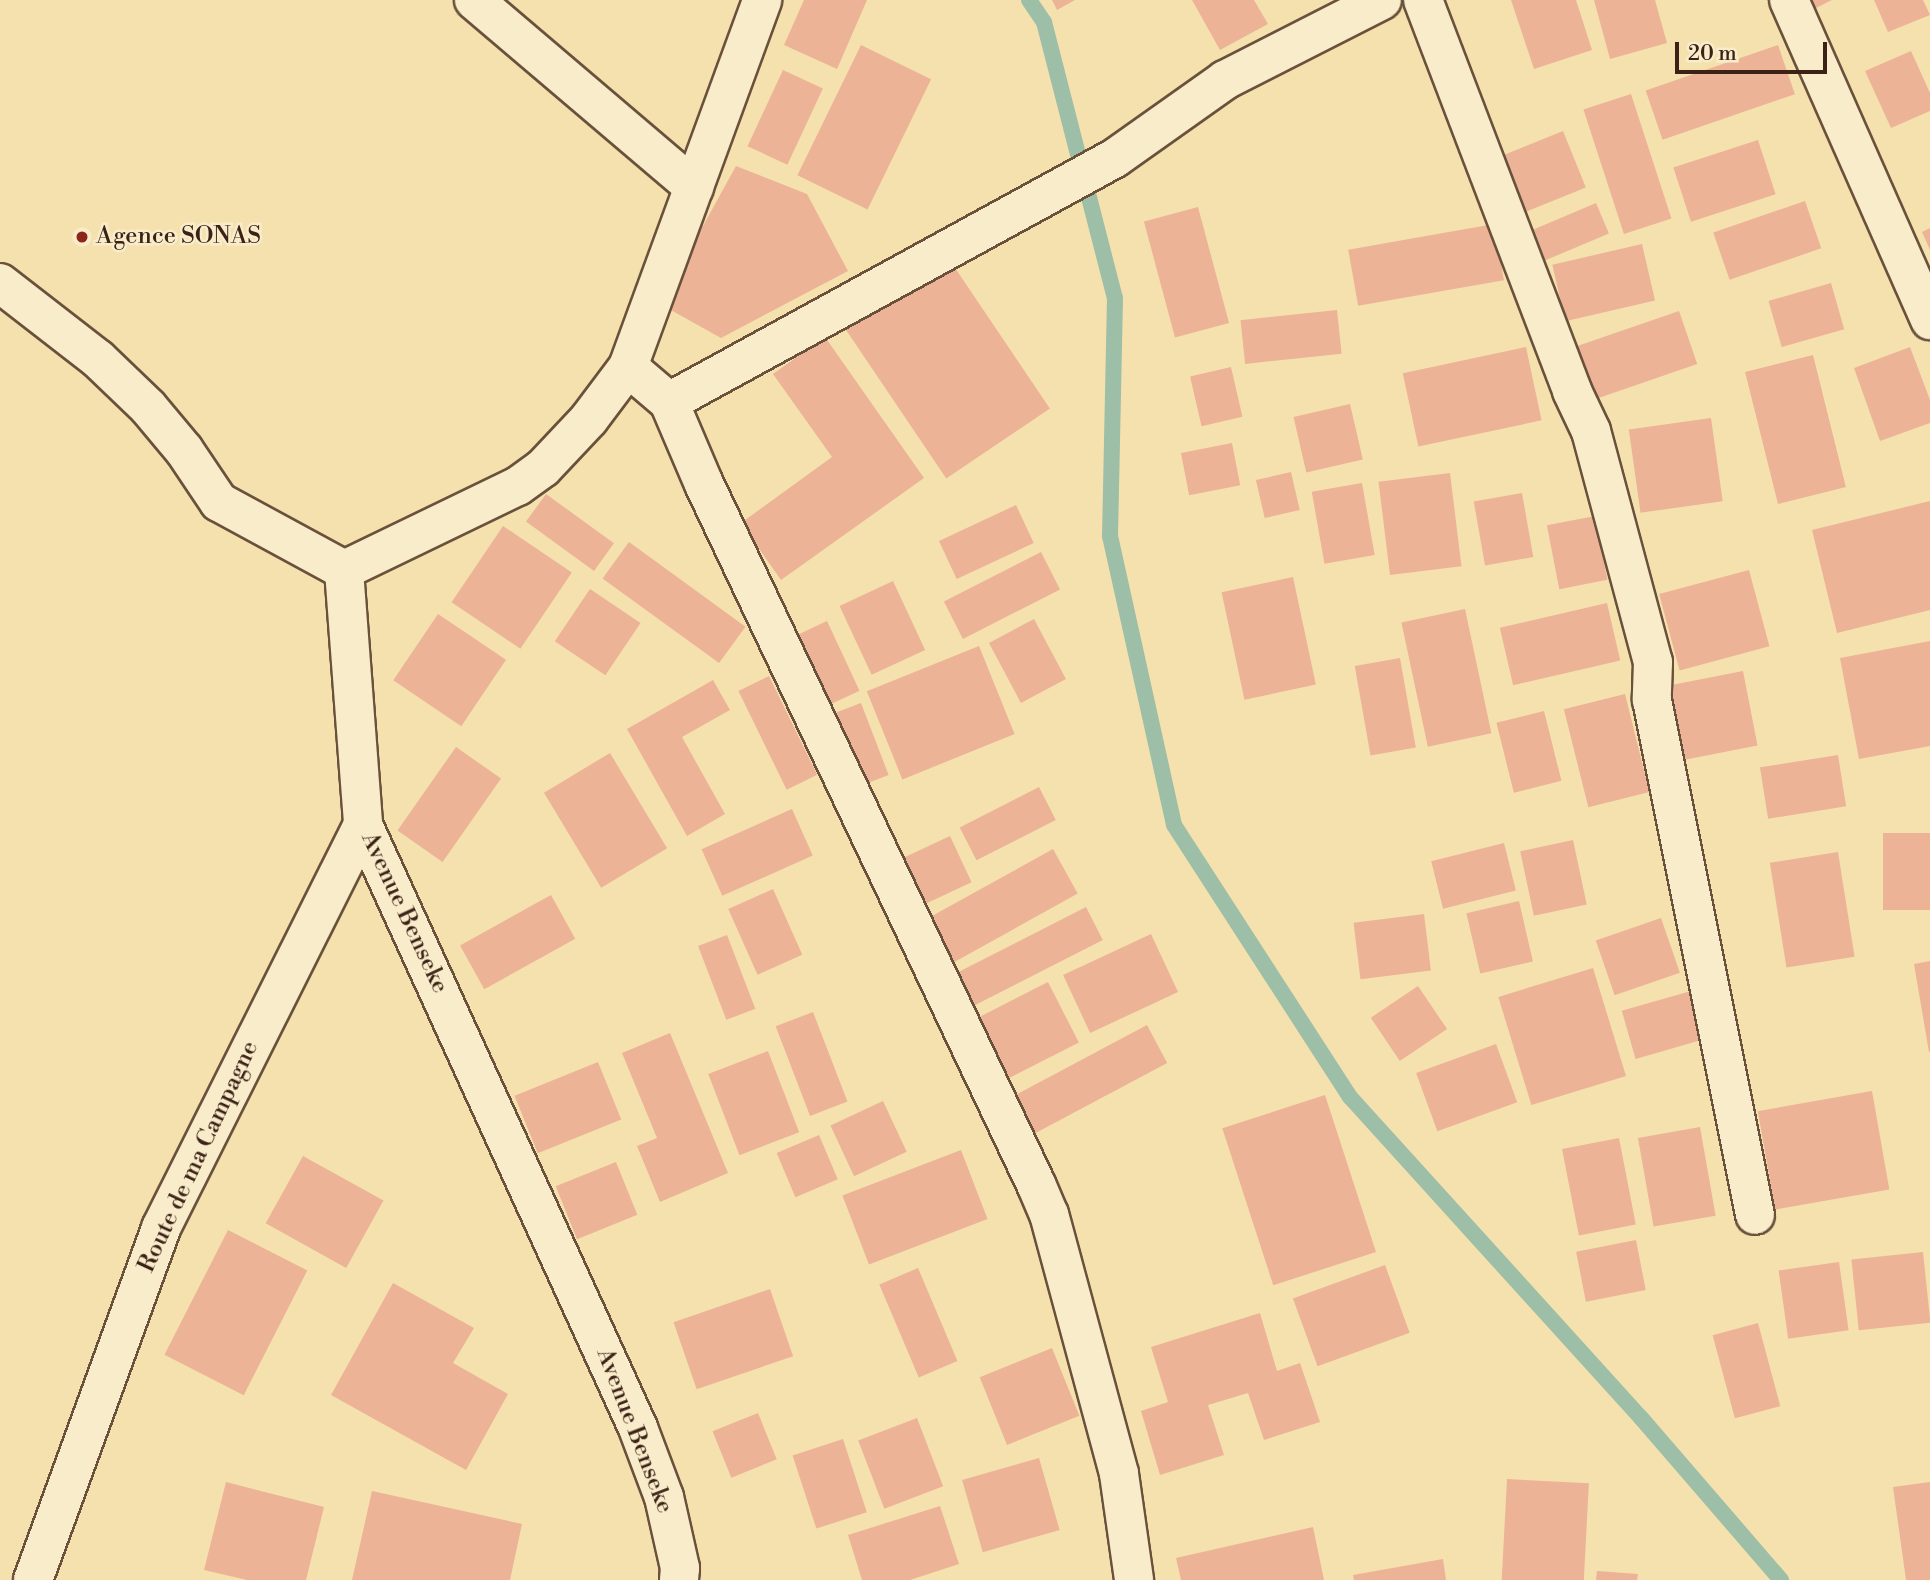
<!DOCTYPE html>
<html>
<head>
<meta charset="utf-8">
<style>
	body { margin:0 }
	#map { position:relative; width:1930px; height:1580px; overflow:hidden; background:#f5e1ae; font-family:"Libre Bodoni",serif }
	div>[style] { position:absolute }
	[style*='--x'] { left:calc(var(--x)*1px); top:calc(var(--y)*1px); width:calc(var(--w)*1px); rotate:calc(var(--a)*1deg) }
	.stream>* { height:16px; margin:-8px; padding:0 8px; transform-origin:8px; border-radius:8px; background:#9dbea7 }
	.building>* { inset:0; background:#ecb397; transform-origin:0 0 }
	.roads { filter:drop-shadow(2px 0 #6a513c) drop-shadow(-2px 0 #6a513c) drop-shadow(0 2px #6a513c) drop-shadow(0 -2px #6a513c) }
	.minor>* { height:38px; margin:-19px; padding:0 19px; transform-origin:19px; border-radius:19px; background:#f8ecca }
	.tertiary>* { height:38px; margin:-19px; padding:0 19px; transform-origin:19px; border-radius:19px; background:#f8ecca }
	.dots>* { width:19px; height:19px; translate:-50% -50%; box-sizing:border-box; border:4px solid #f8ecca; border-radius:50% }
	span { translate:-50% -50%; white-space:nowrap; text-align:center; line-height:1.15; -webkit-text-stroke:5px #f8ecca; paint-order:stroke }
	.poi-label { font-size:24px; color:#3b2116 }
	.left { translate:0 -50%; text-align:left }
	.street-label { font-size:24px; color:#3b2116 }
	.scale { position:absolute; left:1675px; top:42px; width:152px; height:32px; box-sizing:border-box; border:4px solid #3b2116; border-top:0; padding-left:9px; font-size:21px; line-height:24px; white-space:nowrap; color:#3b2116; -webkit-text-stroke:5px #f8ecca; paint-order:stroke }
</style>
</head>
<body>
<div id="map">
	<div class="stream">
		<div style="--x:1029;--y:0;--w:27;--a:56"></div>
		<div style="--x:1044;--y:22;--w:285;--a:75.6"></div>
		<div style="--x:1115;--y:298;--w:238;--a:91.2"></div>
		<div style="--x:1110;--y:536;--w:296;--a:77.5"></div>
		<div style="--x:1174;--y:825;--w:324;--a:57.1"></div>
		<div style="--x:1350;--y:1097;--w:435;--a:47.8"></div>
		<div style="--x:1642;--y:1419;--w:213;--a:49.2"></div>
	</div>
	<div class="building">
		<div style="clip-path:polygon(804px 0,867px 0,837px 69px,784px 45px)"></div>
		<div style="clip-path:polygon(1052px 0,1075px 0,1057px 10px)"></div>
		<div style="clip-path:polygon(1192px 0,1254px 0,1268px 24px,1220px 50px)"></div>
		<div style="clip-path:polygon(1511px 0,1576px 0,1592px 50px,1534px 69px)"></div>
		<div style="clip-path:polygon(1594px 0,1655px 0,1667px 43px,1610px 59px)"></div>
		<div style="clip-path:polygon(1802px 0,1832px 0,1808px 12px)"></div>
		<div style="clip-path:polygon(1874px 0,1923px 0,1930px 15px,1888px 32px)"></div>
		<div style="left:861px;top:45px;width:78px;height:145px;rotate:26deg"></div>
		<div style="left:1778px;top:45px;width:52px;height:140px;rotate:71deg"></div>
		<div style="clip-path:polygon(1911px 51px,1930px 93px,1930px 111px,1891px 128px,1865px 71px)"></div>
		<div style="left:783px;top:70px;width:44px;height:84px;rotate:25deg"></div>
		<div style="left:1631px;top:94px;width:131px;height:50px;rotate:72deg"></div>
		<div style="left:1563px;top:131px;width:61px;height:64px;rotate:68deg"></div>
		<div style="left:1758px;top:140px;width:57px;height:89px;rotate:72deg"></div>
		<div style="clip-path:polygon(736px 166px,807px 194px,848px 271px,721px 338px,660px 304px)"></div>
		<div style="left:1805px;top:201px;width:50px;height:97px;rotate:71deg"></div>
		<div style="left:1596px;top:203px;width:33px;height:71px;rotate:67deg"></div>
		<div style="left:1198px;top:207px;width:120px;height:56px;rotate:75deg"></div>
		<div style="left:1494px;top:224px;width:57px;height:148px;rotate:80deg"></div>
		<div style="clip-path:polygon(1930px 228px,1930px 250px,1922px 232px)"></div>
		<div style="left:1642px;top:244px;width:58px;height:92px;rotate:77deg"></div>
		<div style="left:947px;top:256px;width:184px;height:125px;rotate:56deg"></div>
		<div style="left:1831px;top:283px;width:48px;height:65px;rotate:74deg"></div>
		<div style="left:1337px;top:310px;width:44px;height:97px;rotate:84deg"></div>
		<div style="left:1679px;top:311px;width:56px;height:112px;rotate:71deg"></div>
		<div style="clip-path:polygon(825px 337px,924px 478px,781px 580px,741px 523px,832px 457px,773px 374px)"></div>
		<div style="left:1526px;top:347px;width:75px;height:126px;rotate:78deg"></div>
		<div style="clip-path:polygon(1910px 347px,1930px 400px,1930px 423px,1880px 441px,1854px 368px)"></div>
		<div style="left:1813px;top:355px;width:136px;height:70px;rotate:76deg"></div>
		<div style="left:1231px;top:367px;width:51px;height:42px;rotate:77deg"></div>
		<div style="left:1350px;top:404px;width:57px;height:58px;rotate:77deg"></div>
		<div style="left:1711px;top:418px;width:84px;height:83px;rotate:82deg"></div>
		<div style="left:1232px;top:443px;width:43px;height:52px;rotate:79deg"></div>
		<div style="left:1291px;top:472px;width:39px;height:36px;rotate:77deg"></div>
		<div style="left:1450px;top:473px;width:94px;height:72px;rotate:83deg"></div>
		<div style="left:1362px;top:483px;width:73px;height:51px;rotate:80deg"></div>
		<div style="left:1522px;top:493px;width:65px;height:49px;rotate:80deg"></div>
		<div style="left:546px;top:494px;width:84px;height:34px;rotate:36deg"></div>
		<div style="clip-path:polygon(1930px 501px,1930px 610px,1837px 633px,1812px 530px)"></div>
		<div style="left:1016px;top:505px;width:42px;height:85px;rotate:65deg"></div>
		<div style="left:1595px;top:516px;width:65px;height:49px;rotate:79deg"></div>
		<div style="left:503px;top:526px;width:83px;height:92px;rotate:34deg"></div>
		<div style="left:629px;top:542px;width:144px;height:45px;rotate:36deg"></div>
		<div style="left:1041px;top:552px;width:42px;height:109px;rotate:63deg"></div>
		<div style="left:1749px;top:570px;width:79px;height:93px;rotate:75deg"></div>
		<div style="left:1293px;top:577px;width:110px;height:73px;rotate:78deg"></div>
		<div style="left:893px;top:581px;width:76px;height:59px;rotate:65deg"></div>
		<div style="left:590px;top:589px;width:61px;height:63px;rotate:34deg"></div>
		<div style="left:1607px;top:603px;width:59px;height:110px;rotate:77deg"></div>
		<div style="left:1465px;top:609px;width:127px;height:65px;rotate:78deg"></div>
		<div style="left:438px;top:614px;width:82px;height:80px;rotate:34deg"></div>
		<div style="left:1034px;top:619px;width:68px;height:51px;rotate:62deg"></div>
		<div style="left:827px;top:621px;width:77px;height:33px;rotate:65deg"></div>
		<div style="clip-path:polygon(1930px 641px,1930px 746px,1859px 759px,1840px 658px)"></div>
		<div style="left:979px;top:646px;width:95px;height:121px;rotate:68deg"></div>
		<div style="left:1400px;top:658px;width:91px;height:46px;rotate:80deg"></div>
		<div style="left:1743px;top:671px;width:76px;height:78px;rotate:79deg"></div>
		<div style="left:769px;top:676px;width:110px;height:34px;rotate:64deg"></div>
		<div style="clip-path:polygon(713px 680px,730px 710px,682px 737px,725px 814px,687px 836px,627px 729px)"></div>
		<div style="left:1625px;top:694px;width:101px;height:63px;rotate:76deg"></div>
		<div style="left:861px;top:703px;width:77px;height:26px;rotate:69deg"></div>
		<div style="left:1544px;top:711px;width:72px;height:49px;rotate:76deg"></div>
		<div style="left:456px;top:747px;width:55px;height:102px;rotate:35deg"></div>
		<div style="left:610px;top:753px;width:111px;height:77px;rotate:59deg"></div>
		<div style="left:1838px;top:755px;width:52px;height:79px;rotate:81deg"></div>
		<div style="left:1039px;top:787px;width:37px;height:89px;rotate:63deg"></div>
		<div style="left:792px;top:809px;width:51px;height:99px;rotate:66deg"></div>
		<div style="left:1930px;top:833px;width:77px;height:47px;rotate:90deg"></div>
		<div style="left:950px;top:836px;width:51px;height:56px;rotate:65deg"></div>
		<div style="left:1573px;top:840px;width:66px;height:54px;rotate:78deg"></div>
		<div style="left:1504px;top:843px;width:49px;height:75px;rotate:76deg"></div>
		<div style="left:1053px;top:849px;width:51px;height:142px;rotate:61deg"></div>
		<div style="left:1838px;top:852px;width:106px;height:69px;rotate:81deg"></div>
		<div style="left:773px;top:889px;width:72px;height:49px;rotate:66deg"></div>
		<div style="left:551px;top:895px;width:50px;height:104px;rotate:61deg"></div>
		<div style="left:1519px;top:901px;width:62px;height:54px;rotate:77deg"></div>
		<div style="left:1086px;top:907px;width:37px;height:147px;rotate:63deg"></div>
		<div style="left:1424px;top:914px;width:57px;height:71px;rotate:83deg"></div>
		<div style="left:1661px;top:918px;width:58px;height:69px;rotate:71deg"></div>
		<div style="left:1151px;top:934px;width:64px;height:97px;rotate:65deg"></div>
		<div style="left:727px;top:935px;width:79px;height:31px;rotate:69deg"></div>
		<div style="clip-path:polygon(1930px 961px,1930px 1052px,1929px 1052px,1914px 964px)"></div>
		<div style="left:1593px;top:968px;width:113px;height:99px;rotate:73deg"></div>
		<div style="left:1048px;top:982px;width:68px;height:89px;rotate:63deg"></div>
		<div style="left:1418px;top:986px;width:52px;height:57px;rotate:56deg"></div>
		<div style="left:1691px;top:991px;width:50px;height:72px;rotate:74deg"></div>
		<div style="left:813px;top:1012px;width:96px;height:40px;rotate:69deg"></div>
		<div style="left:1147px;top:1025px;width:43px;height:157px;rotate:62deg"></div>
		<div style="clip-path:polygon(670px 1033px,728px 1173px,660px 1202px,637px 1146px,657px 1138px,622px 1053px)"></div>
		<div style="left:1496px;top:1044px;width:62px;height:85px;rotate:70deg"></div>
		<div style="left:768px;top:1051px;width:87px;height:64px;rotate:69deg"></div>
		<div style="left:598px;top:1062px;width:62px;height:90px;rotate:68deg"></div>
		<div style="left:1872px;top:1091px;width:100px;height:116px;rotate:80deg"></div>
		<div style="left:1325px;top:1095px;width:165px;height:108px;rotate:72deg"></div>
		<div style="left:883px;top:1101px;width:56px;height:58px;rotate:65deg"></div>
		<div style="left:1700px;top:1127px;width:90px;height:63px;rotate:80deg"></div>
		<div style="left:819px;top:1135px;width:48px;height:46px;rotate:67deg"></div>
		<div style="left:1619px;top:1138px;width:88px;height:58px;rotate:79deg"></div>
		<div style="left:961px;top:1150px;width:74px;height:127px;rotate:69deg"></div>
		<div style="left:303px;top:1156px;width:92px;height:77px;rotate:29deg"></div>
		<div style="left:616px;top:1162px;width:57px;height:65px;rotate:68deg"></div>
		<div style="left:228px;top:1230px;width:89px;height:140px;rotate:27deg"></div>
		<div style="left:1636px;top:1240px;width:51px;height:61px;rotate:79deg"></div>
		<div style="left:1923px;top:1252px;width:71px;height:72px;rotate:84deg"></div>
		<div style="left:1839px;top:1262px;width:69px;height:61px;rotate:82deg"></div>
		<div style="left:1385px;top:1265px;width:72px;height:98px;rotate:70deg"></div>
		<div style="left:918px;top:1268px;width:101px;height:42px;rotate:67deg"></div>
		<div style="clip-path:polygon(393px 1283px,474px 1328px,453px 1363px,508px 1394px,466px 1470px,331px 1395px)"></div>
		<div style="left:770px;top:1289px;width:71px;height:102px;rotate:71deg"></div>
		<div style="clip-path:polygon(1260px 1313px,1277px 1371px,1300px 1363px,1320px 1422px,1264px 1440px,1248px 1393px,1208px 1405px,1224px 1455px,1160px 1475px,1141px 1411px,1168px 1402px,1151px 1347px)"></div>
		<div style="left:1758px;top:1323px;width:86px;height:47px;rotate:75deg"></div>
		<div style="left:1052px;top:1348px;width:73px;height:78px;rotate:68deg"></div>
		<div style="left:758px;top:1413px;width:50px;height:49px;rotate:68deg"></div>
		<div style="left:917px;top:1418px;width:73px;height:63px;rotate:69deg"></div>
		<div style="left:843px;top:1439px;width:77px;height:53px;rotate:72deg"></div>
		<div style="left:1039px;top:1458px;width:75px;height:80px;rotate:74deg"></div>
		<div style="left:1507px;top:1479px;width:82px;height:101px;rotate:3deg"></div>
		<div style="clip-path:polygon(226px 1482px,324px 1507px,306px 1580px,247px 1580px,204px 1570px)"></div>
		<div style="clip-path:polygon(1930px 1482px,1930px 1580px,1906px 1580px,1893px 1487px)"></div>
		<div style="clip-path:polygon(372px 1491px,522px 1524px,510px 1580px,352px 1580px)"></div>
		<div style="clip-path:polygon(940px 1506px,959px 1564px,910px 1580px,862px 1580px,848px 1535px)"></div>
		<div style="clip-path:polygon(1313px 1527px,1324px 1580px,1181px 1580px,1176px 1558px)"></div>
		<div style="clip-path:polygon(1443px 1559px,1446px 1580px,1354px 1580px,1353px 1575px)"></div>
		<div style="clip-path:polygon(1597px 1571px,1638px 1574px,1637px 1580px,1596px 1580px)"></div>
	</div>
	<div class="roads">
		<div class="minor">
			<div style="--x:474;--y:0;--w:289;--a:40.4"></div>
			<div style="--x:1423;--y:0;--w:418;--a:69.1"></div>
			<div style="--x:1572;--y:391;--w:44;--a:64.6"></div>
			<div style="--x:1591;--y:431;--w:239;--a:75"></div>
			<div style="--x:1653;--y:662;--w:38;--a:92"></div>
			<div style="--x:1652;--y:700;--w:525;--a:78.69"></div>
			<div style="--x:1789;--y:0;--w:350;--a:66.2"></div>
			<div style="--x:628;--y:367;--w:54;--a:40.5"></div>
			<div style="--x:669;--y:402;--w:89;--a:66.9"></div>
			<div style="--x:704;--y:484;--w:775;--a:64.63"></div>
			<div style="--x:1036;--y:1184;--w:33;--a:67"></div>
			<div style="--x:1049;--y:1214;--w:269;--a:74.9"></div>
			<div style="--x:1119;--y:1474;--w:107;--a:81.9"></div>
			<div style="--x:669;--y:402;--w:508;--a:-28.68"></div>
			<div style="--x:1115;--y:158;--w:135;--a:-35.3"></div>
			<div style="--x:1225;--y:80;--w:176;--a:-27"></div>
			<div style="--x:344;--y:570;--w:193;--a:-25.8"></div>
			<div style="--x:518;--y:486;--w:31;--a:-36"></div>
			<div style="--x:543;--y:468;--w:67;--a:-46.8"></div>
			<div style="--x:589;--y:419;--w:65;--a:-53.1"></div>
			<div style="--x:628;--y:367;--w:391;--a:-69.9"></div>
			<div style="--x:33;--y:1580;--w:375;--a:-70"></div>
			<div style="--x:161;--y:1228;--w:451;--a:-63.4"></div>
		</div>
		<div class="tertiary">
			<div style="--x:0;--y:283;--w:124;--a:37.8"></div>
			<div style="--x:98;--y:359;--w:69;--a:43.8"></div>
			<div style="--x:148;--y:407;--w:56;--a:50.1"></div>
			<div style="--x:184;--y:450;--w:63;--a:56.1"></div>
			<div style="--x:219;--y:502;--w:142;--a:28.5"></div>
			<div style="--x:344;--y:570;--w:256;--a:85.7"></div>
			<div style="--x:363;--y:825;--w:663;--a:65.48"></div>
			<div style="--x:638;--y:1428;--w:74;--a:69.4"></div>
			<div style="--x:664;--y:1497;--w:73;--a:77.3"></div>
			<div style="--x:680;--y:1568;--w:12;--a:95"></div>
		</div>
	</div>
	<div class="dots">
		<div style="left:82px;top:237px;background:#8f2418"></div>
	</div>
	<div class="poi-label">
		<span class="left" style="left:96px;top:237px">Agence SONAS</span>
	</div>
	<div class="street-label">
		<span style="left:404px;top:913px;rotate:65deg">Avenue Benseke</span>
		<span style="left:199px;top:1157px;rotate:-65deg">Route de ma Campagne</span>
		<span style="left:634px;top:1431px;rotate:69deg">Avenue Benseke</span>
	</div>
	<div class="scale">20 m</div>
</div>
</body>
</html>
